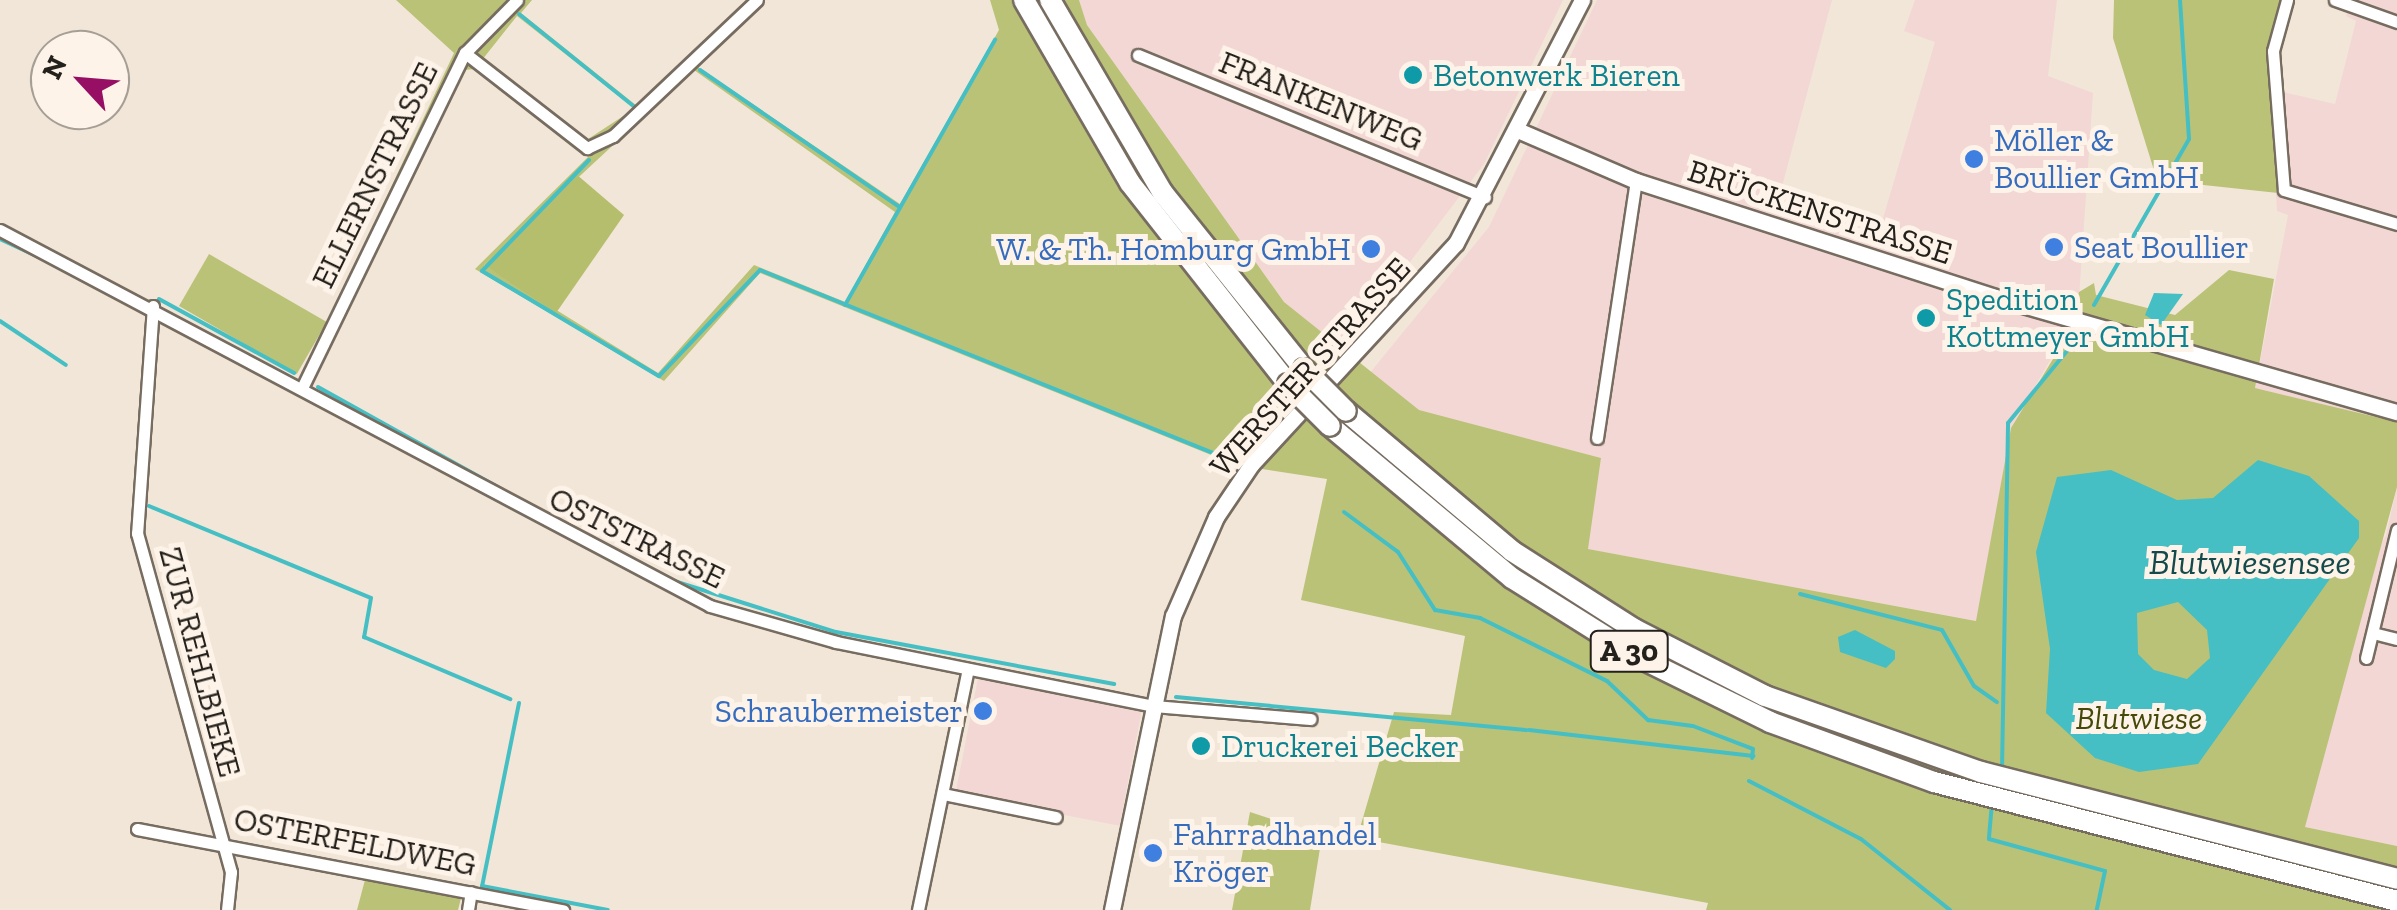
<!DOCTYPE html>
<html>
<head>
<meta charset="utf-8">
<style>
	body { margin:0 }
	#map { position:relative; width:2397px; height:910px; overflow:hidden; background:#f2e6d8; font-family:"Zilla Slab",serif }
	div>[style] { position:absolute }
	[style*='--x'] { left:calc(var(--x)*1px); top:calc(var(--y)*1px); width:calc(var(--w)*1px); rotate:calc(var(--a)*1deg) }
	.industrial>* { inset:0; background:#f2d7d5; transform-origin:0 0 }
	.green>* { inset:0; background:#bac278; transform-origin:0 0 }
	.forest>* { inset:0; background:#b5be6c }
	.water>* { inset:0; background:#45bfc3 }
	.stream>* { height:4px; margin:-2px; padding:0 2px; transform-origin:2px; border-radius:2px; background:#45bfc3 }
	.roads { filter:drop-shadow(2px 0 #776c60) drop-shadow(-2px 0 #776c60) drop-shadow(0 2px #776c60) drop-shadow(0 -2px #776c60) }
	.street>* { height:11px; margin:-5.5px; padding:0 5.5px; transform-origin:5.5px; border-radius:5.5px; background:#fff }
	.secondary>* { height:15px; margin:-7.5px; padding:0 7.5px; transform-origin:7.5px; border-radius:7.5px; background:#fff }
	.highway>* { height:20px; margin:-10px; padding:0 10px; transform-origin:10px; border-radius:10px; background:#fff }
	.bridges { filter:drop-shadow(2px 0 #776c60) drop-shadow(-2px 0 #776c60) drop-shadow(0 2px #776c60) drop-shadow(0 -2px #776c60) }
	.highway-bridge>* { height:20px; margin:-10px; padding:0 10px; transform-origin:10px; border-radius:10px; background:#fff }
	.dots>* { width:28px; height:28px; translate:-50% -50%; box-sizing:border-box; border:5px solid #fdf3e8; border-radius:50% }
	span { translate:-50% -50%; white-space:nowrap; text-align:center; line-height:1.15; -webkit-text-stroke:10px #fdf3e8; paint-order:stroke }
	.shield-label span { padding:2px 8px; background:#fdf3e8; border:2px solid; border-radius:8px; -webkit-text-stroke-width:0 }
	.shield-label { font-size:30px; color:#24201b; font-weight:700 }
	.culture-label { font-size:32px; color:#0d838f }
	.left { translate:0 -50%; text-align:left }
	.street-label { font-size:32px; color:#24201b }
	.shop-label { font-size:32px; color:#366cbe }
	.right { translate:-100% -50%; text-align:right }
	.park-label { font-size:32px; color:#444908; font-style:italic }
	.water-label { font-size:35px; color:#144a4b; font-style:italic }
	.north { position:absolute; left:30px; top:30px; width:100px; height:100px; box-sizing:border-box; background:#fdf3e8; border:2px solid #a69f96; border-radius:50%; rotate:296deg; font-size:28px; font-weight:700; line-height:40px; text-align:center; color:#24201b }
	.north::after { content:''; display:block; margin:auto; width:35px; height:45px; background:#970f64; clip-path:polygon(50% 0,100% 100%,50% 72%,0 100%) }
</style>
</head>
<body>
<div id="map">
	<div class="industrial">
		<div style="clip-path:polygon(1079px 0,1563px 0,1484px 164px,1342px 352px,1284px 302px,1087px 25px)"></div>
		<div style="clip-path:polygon(1597px 0,1832px 0,1776px 209px,1876px 242px,1935px 42px,1904px 31px,1915px 0,2057px 0,2048px 76px,2093px 93px,2078px 312px,2011px 428px,1977px 621px,1587px 549px,1601px 458px,1419px 411px,1369px 374px,1489px 227px)"></div>
		<div style="clip-path:polygon(2351px 0,2397px 0,2397px 422px,2255px 388px,2288px 215px,2277px 211px,2270px 89px,2335px 104px,2356px 21px,2346px 16px)"></div>
		<div style="clip-path:polygon(2397px 487px,2397px 846px,2238px 813px,2386px 535px)"></div>
		<div style="left:978px;top:678px;width:167px;height:118px;rotate:11deg"></div>
	</div>
	<div class="green">
		<div style="clip-path:polygon(evenodd,396px 0,532px 0,521px 13px,637px 106px,750px 0,764px 0,698px 67px,900px 204px,999px 30px,990px 0,1079px 0,1087px 25px,1284px 302px,1419px 410px,1601px 458px,1588px 549px,1976px 621px,2011px 428px,2070px 331px,2079px 292px,2094px 283px,2096px 295px,2175px 315px,2229px 270px,2274px 279px,2255px 388px,2397px 422px,2397px 487px,2305px 827px,2397px 846px,2397px 910px,1706px 910px,1708px 903px,1357px 838px,1394px 712px,1451px 715px,1465px 636px,1301px 600px,1327px 479px,1236px 465px,760px 273px,664px 381px,475px 269px,588px 157px,475px 69px,465px 70px,390px 222px,378px 215px,454px 53px,396px 0,517px 16px,634px 108px,634px 109px,585px 141px,482px 60px,517px 16px,396px 0,694px 70px,895px 212px,845px 302px,754px 265px,658px 373px,484px 265px,694px 70px)"></div>
		<div style="clip-path:polygon(2114px 0,2281px 0,2269px 52px,2278px 193px,2157px 180px,2113px 38px)"></div>
		<div style="left:209px;top:254px;width:136px;height:60px;rotate:30deg"></div>
		<div style="clip-path:polygon(1250px 812px,1322px 836px,1310px 910px,1232px 910px)"></div>
		<div style="clip-path:polygon(366px 876px,461px 898px,458px 910px,357px 910px)"></div>
	</div>
	<div class="forest">
		<div style="clip-path:polygon(576px 174px,624px 215px,556px 313px,484px 265px)"></div>
	</div>
	<div class="water">
		<div style="clip-path:polygon(2154px 293px,2183px 294px,2161px 325px,2145px 315px)"></div>
		<div style="clip-path:polygon(evenodd,2258px 460px,2309px 476px,2359px 521px,2359px 538px,2198px 764px,2139px 772px,2095px 758px,2046px 713px,2050px 649px,2036px 552px,2057px 477px,2111px 470px,2177px 500px,2213px 498px,2258px 460px,2178px 602px,2207px 630px,2210px 658px,2187px 679px,2154px 670px,2138px 654px,2137px 613px,2178px 602px)"></div>
		<div style="clip-path:polygon(1855px 630px,1895px 651px,1895px 659px,1886px 668px,1840px 652px,1838px 637px)"></div>
	</div>
	<div class="stream">
		<div style="--x:519;--y:14;--w:150;--a:38.8"></div>
		<div style="--x:700;--y:70;--w:240;--a:34.5"></div>
		<div style="--x:589;--y:160;--w:154;--a:133.9"></div>
		<div style="--x:482;--y:271;--w:206;--a:30.7"></div>
		<div style="--x:659;--y:376;--w:146;--a:-46.4"></div>
		<div style="--x:760;--y:270;--w:515;--a:21.99"></div>
		<div style="--x:0;--y:239;--w:45;--a:24.9"></div>
		<div style="--x:159;--y:299;--w:154;--a:28.7"></div>
		<div style="--x:845;--y:305;--w:305;--a:-60.5"></div>
		<div style="--x:2094;--y:305;--w:191;--a:-60.2"></div>
		<div style="--x:2189;--y:139;--w:139;--a:-93.7"></div>
		<div style="--x:0;--y:321;--w:79;--a:33.7"></div>
		<div style="--x:318;--y:387;--w:206;--a:29.1"></div>
		<div style="--x:149;--y:506;--w:240;--a:22.5"></div>
		<div style="--x:371;--y:598;--w:40;--a:100"></div>
		<div style="--x:364;--y:637;--w:159;--a:23"></div>
		<div style="--x:1344;--y:512;--w:67;--a:36.5"></div>
		<div style="--x:1398;--y:552;--w:69;--a:57.5"></div>
		<div style="--x:1435;--y:610;--w:46;--a:10.1"></div>
		<div style="--x:1480;--y:618;--w:142;--a:26.4"></div>
		<div style="--x:1607;--y:681;--w:57;--a:43.6"></div>
		<div style="--x:1648;--y:720;--w:45;--a:7.6"></div>
		<div style="--x:1693;--y:726;--w:64;--a:21"></div>
		<div style="--x:1753;--y:749;--w:9;--a:96"></div>
		<div style="--x:674;--y:581;--w:170;--a:17.5"></div>
		<div style="--x:836;--y:632;--w:283;--a:10.6"></div>
		<div style="--x:1800;--y:594;--w:146;--a:14.2"></div>
		<div style="--x:1942;--y:630;--w:64;--a:60.3"></div>
		<div style="--x:1974;--y:686;--w:28;--a:35"></div>
		<div style="--x:1176;--y:697;--w:352;--a:5.4"></div>
		<div style="--x:519;--y:703;--w:187;--a:101.4"></div>
		<div style="--x:482;--y:886;--w:128;--a:10.8"></div>
		<div style="--x:1529;--y:730;--w:226;--a:6.6"></div>
		<div style="--x:2002;--y:770;--w:347;--a:-89"></div>
		<div style="--x:2008;--y:423;--w:106;--a:-50.7"></div>
		<div style="--x:1749;--y:781;--w:126;--a:27.4"></div>
		<div style="--x:1861;--y:839;--w:114;--a:38.6"></div>
		<div style="--x:1992;--y:803;--w:36;--a:95"></div>
		<div style="--x:1989;--y:839;--w:120;--a:15.4"></div>
		<div style="--x:2105;--y:871;--w:40;--a:102"></div>
	</div>
	<div class="roads">
		<div class="street">
			<div style="--x:2287;--y:0;--w:53;--a:105.4"></div>
			<div style="--x:2273;--y:51;--w:139;--a:85.5"></div>
			<div style="--x:2284;--y:190;--w:118;--a:16.7"></div>
			<div style="--x:2335;--y:0;--w:66;--a:19.5"></div>
			<div style="--x:465;--y:53;--w:155;--a:37.9"></div>
			<div style="--x:587;--y:148;--w:29;--a:-25"></div>
			<div style="--x:613;--y:136;--w:198;--a:-43.4"></div>
			<div style="--x:1138;--y:55;--w:375;--a:22.3"></div>
			<div style="--x:0;--y:230;--w:803;--a:27.9"></div>
			<div style="--x:710;--y:606;--w:131;--a:15.9"></div>
			<div style="--x:836;--y:642;--w:323;--a:11.4"></div>
			<div style="--x:1153;--y:706;--w:158;--a:4.7"></div>
			<div style="--x:153;--y:306;--w:228;--a:94"></div>
			<div style="--x:137;--y:533;--w:352;--a:74.5"></div>
			<div style="--x:231;--y:872;--w:38;--a:96"></div>
			<div style="--x:302;--y:388;--w:373;--a:-64.1"></div>
			<div style="--x:465;--y:53;--w:74;--a:-45.5"></div>
			<div style="--x:1597;--y:438;--w:260;--a:-81.4"></div>
			<div style="--x:2373;--y:633;--w:25;--a:14"></div>
			<div style="--x:2366;--y:658;--w:132;--a:-76.4"></div>
			<div style="--x:943;--y:794;--w:115;--a:11.5"></div>
			<div style="--x:137;--y:829;--w:434;--a:10.8"></div>
			<div style="--x:468;--y:910;--w:18;--a:-81"></div>
			<div style="--x:918;--y:910;--w:246;--a:-78.3"></div>
		</div>
		<div class="secondary">
			<div style="--x:1520;--y:131;--w:126;--a:23.3"></div>
			<div style="--x:1636;--y:181;--w:377;--a:17.9"></div>
			<div style="--x:1995;--y:297;--w:418;--a:16"></div>
			<div style="--x:1112;--y:910;--w:300;--a:-78.3"></div>
			<div style="--x:1173;--y:616;--w:108;--a:-66.5"></div>
			<div style="--x:1216;--y:517;--w:63;--a:-56.1"></div>
			<div style="--x:1251;--y:465;--w:302;--a:-47.3"></div>
			<div style="--x:1456;--y:243;--w:274;--a:-62.6"></div>
		</div>
		<div class="highway">
			<div style="--x:1024;--y:0;--w:211;--a:59.9"></div>
			<div style="--x:1130;--y:183;--w:256;--a:51.8"></div>
			<div style="--x:1050;--y:0;--w:224;--a:59.7"></div>
			<div style="--x:1163;--y:193;--w:226;--a:51.3"></div>
			<div style="--x:1346;--y:411;--w:217;--a:40.1"></div>
			<div style="--x:1512;--y:551;--w:145;--a:32.6"></div>
			<div style="--x:1634;--y:629;--w:147;--a:27.1"></div>
			<div style="--x:1765;--y:696;--w:229;--a:19.4"></div>
			<div style="--x:1981;--y:772;--w:430;--a:14.4"></div>
			<div style="--x:1330;--y:426;--w:237;--a:39.9"></div>
			<div style="--x:1512;--y:578;--w:149;--a:32.1"></div>
			<div style="--x:1638;--y:657;--w:147;--a:26.2"></div>
			<div style="--x:1770;--y:722;--w:175;--a:20.1"></div>
			<div style="--x:1934;--y:782;--w:478;--a:14.4"></div>
		</div>
	</div>
	<div class="bridges">
		<div class="highway-bridge">
			<div style="--x:1304;--y:369;--w:59;--a:45"></div>
			<div style="--x:1288;--y:384;--w:59;--a:45"></div>
		</div>
	</div>
	<div class="dots">
		<div style="left:1413px;top:75px;background:#0f9aa8"></div>
		<div style="left:1974px;top:159px;background:#3f7fe0"></div>
		<div style="left:2054px;top:247px;background:#3f7fe0"></div>
		<div style="left:1371px;top:249px;background:#3f7fe0"></div>
		<div style="left:1926px;top:318px;background:#0f9aa8"></div>
		<div style="left:983px;top:711px;background:#3f7fe0"></div>
		<div style="left:1201px;top:746px;background:#0f9aa8"></div>
		<div style="left:1153px;top:853px;background:#3f7fe0"></div>
	</div>
	<div class="shield-label">
		<span style="left:1629px;top:651px">A 30</span>
	</div>
	<div class="culture-label">
		<span class="left" style="left:1433px;top:75px">Betonwerk Bieren</span>
		<span class="left" style="left:1946px;top:318px">Spedition<br>Kottmeyer GmbH</span>
		<span class="left" style="left:1221px;top:746px">Druckerei Becker</span>
	</div>
	<div class="street-label">
		<span style="left:1321px;top:101px;rotate:22deg">FRANKENWEG</span>
		<span style="left:375px;top:175px;rotate:-64deg">ELLERNSTRASSE</span>
		<span style="left:1820px;top:212px;rotate:18deg">BRÜCKENSTRASSE</span>
		<span style="left:1310px;top:367px;rotate:-48deg">WERSTER STRASSE</span>
		<span style="left:637px;top:538px;rotate:26deg">OSTSTRASSE</span>
		<span style="left:200px;top:662px;rotate:75deg">ZUR REHLBIEKE</span>
		<span style="left:355px;top:842px;rotate:11deg">OSTERFELDWEG</span>
	</div>
	<div class="shop-label">
		<span class="left" style="left:1994px;top:159px">Möller &amp;<br>Boullier GmbH</span>
		<span class="left" style="left:2074px;top:247px">Seat Boullier</span>
		<span class="right" style="left:1351px;top:249px">W. &amp; Th. Homburg GmbH</span>
		<span class="right" style="left:963px;top:711px">Schraubermeister</span>
		<span class="left" style="left:1173px;top:853px">Fahrradhandel<br>Kröger</span>
	</div>
	<div class="park-label">
		<span style="left:2139px;top:718px">Blutwiese</span>
	</div>
	<div class="water-label">
		<span style="left:2250px;top:562px">Blutwiesensee</span>
	</div>
	<div class="north">N</div>
</div>
</body>
</html>
